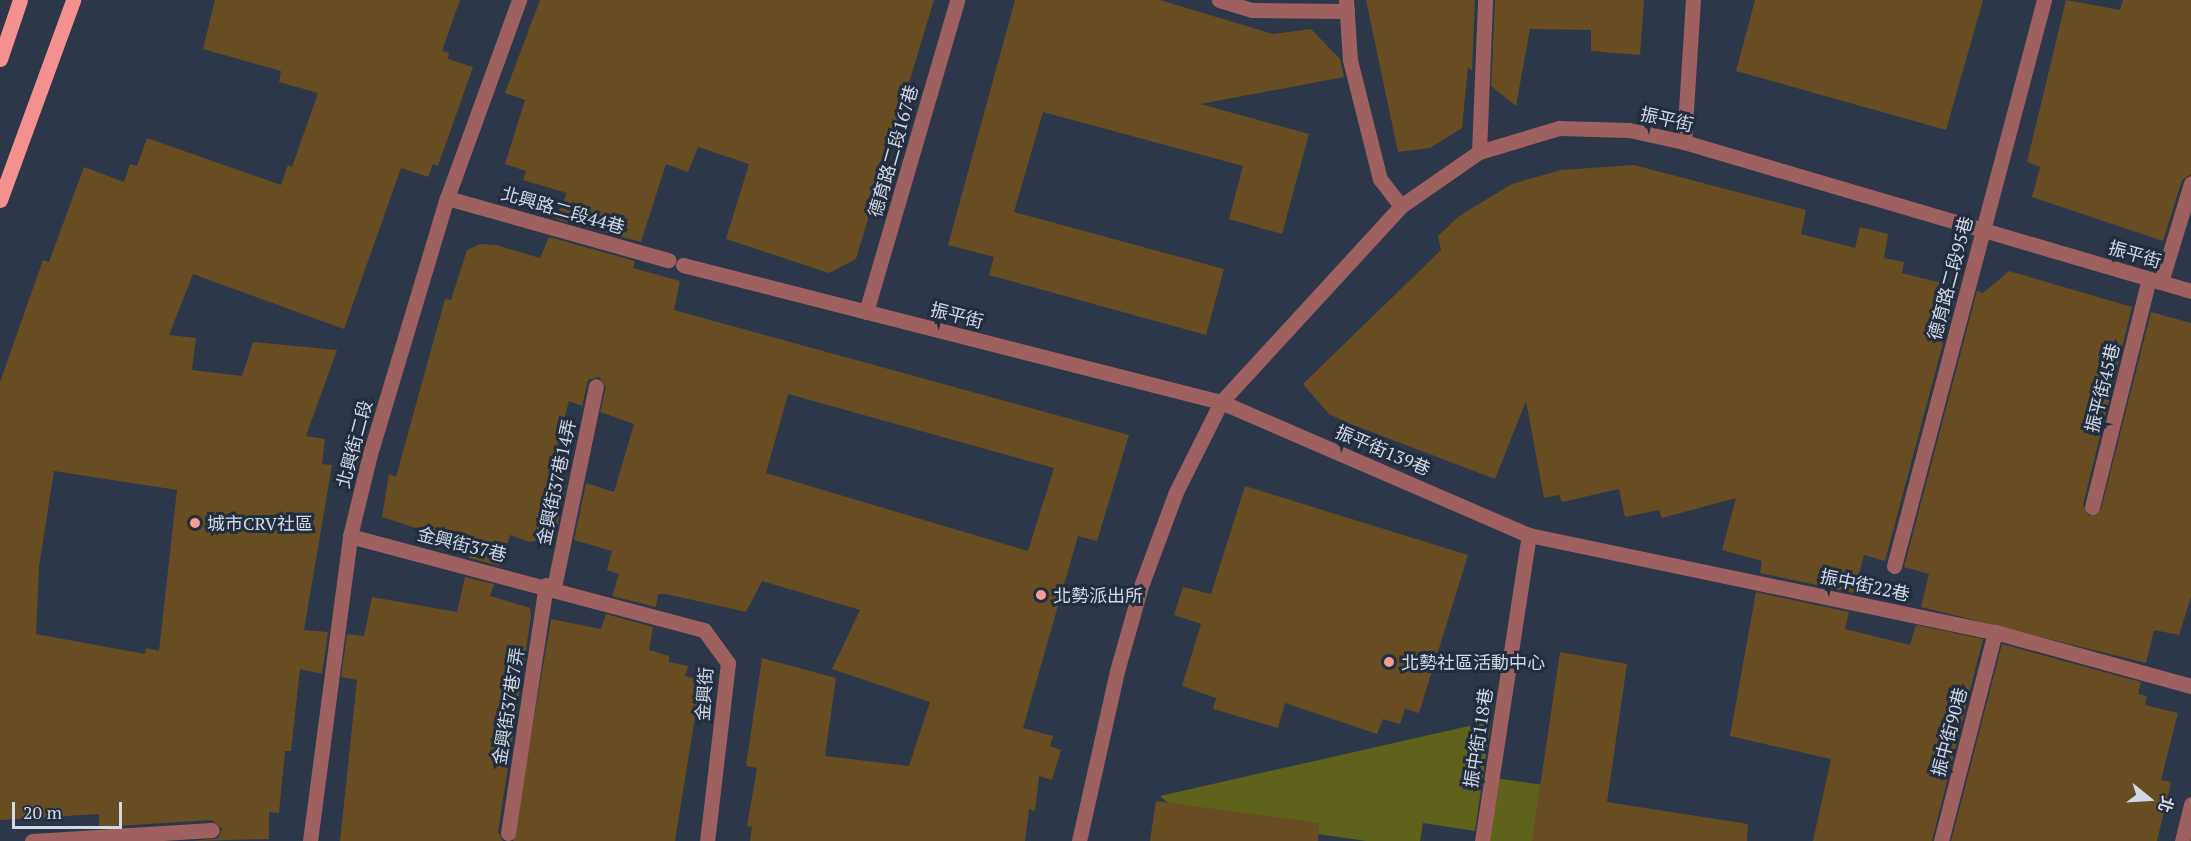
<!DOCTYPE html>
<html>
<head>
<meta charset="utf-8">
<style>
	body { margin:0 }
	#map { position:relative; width:2191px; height:841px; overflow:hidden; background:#2c374a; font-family:"PT Serif","Noto Sans TC",serif }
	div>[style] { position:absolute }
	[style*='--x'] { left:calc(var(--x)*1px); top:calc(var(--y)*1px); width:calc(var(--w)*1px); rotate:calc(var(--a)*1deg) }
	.green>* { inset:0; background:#5f621b }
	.building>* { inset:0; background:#674d21 }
	.minor>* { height:15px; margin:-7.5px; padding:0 7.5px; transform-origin:7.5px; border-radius:7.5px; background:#9e615f }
	.major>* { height:15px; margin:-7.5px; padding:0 7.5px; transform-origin:7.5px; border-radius:7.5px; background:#f4918e }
	.dots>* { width:16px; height:16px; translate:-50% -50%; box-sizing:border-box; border:3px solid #222d3f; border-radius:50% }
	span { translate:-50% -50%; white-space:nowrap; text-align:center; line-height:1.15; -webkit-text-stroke:6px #222d3f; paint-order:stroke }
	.street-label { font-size:18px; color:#d2d9e5 }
	.poi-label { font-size:18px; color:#d2d9e5 }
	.left { translate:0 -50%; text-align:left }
	.north { position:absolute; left:2119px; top:769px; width:60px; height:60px; -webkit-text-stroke:4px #222d3f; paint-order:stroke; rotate:108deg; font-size:16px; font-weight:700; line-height:24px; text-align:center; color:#d2d9e5 }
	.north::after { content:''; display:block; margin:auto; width:21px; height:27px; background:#d2d9e5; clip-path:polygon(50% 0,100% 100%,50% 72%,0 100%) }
	.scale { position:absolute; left:12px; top:802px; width:110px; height:27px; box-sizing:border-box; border:3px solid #d2d9e5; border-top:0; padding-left:8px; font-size:18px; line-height:21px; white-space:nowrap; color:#d2d9e5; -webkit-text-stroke:4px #222d3f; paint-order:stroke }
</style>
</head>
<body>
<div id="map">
	<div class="green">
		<div style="clip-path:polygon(1491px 721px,1475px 831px,1423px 823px,1420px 841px,1366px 841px,1181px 814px,1160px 796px)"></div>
		<div style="clip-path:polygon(1495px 778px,1551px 786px,1544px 841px,1485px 841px)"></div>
	</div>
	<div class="building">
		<div style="clip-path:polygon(evenodd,215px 0,460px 0,442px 51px,449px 53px,448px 59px,473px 67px,438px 166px,433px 164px,428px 177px,401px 168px,344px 329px,193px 274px,169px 335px,196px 338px,192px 370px,242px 376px,253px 342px,337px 350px,306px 436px,325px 439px,322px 464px,332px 465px,304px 630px,328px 632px,322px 674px,300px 669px,291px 751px,285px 751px,279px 813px,269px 812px,269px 839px,192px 841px,218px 838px,222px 829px,212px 820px,99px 827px,99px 814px,0 820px,0 382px,43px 260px,49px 262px,84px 167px,124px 182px,130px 164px,137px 166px,147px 138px,281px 185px,288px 165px,292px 167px,318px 93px,279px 82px,281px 71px,203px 49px,215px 0,54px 471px,177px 490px,159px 651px,146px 648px,145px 654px,36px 634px,39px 567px,54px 471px)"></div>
		<div style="clip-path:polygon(540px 0,934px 0,856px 259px,829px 273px,726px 239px,749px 164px,698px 147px,688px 172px,666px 164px,641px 242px,556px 219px,567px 193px,523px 180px,526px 171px,505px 164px,525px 100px,505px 93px)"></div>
		<div style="clip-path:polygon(1015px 0,1160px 0,1273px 34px,1311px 29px,1340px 59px,1344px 77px,1200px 104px,1309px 134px,1282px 234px,1229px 219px,1243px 166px,1043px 112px,1014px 212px,1224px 269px,1206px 335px,989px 275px,994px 257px,948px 245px)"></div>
		<div style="clip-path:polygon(1366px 0,1475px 0,1472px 71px,1468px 67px,1462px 128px,1430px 148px,1398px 152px)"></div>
		<div style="clip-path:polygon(1495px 0,1644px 0,1640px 55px,1591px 51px,1591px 30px,1530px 29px,1516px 106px,1491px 86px)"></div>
		<div style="clip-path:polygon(1755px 0,1983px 0,1946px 130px,1736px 71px)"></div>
		<div style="clip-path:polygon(2066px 0,2120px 10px,2123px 0,2191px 0,2191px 174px,2182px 180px,2163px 241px,2032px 197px,2040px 167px,2027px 162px)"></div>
		<div style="clip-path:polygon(1634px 165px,1806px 210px,1801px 234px,1855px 248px,1860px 227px,1888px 234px,1884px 258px,1904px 262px,1902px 273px,1958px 287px,1885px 561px,1864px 555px,1854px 593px,1760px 573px,1762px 561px,1722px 550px,1736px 498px,1662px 518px,1659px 510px,1625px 517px,1619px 489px,1562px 502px,1559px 495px,1544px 498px,1526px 401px,1495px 479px,1348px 423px,1329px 414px,1303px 384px,1441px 250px,1438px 236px,1459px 216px,1512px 184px,1561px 170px)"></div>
		<div style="clip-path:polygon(evenodd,549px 237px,635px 261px,633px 268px,680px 281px,674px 310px,1129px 435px,1097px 541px,1078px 536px,1023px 728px,1053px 736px,1050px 746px,1061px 750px,1052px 780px,1039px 776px,1035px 811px,1029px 809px,1025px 841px,750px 841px,752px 827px,747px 826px,757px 768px,746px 766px,762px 658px,836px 678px,825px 756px,909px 766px,930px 702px,832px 669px,860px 610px,762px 581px,746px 612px,666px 594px,658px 594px,656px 607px,612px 596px,619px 574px,607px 570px,612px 551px,574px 540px,586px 483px,614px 492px,634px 424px,600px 412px,606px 387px,599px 377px,588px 380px,582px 406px,569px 401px,550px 472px,567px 477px,555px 536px,530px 542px,510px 535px,500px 566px,469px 558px,471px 546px,382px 517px,389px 474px,396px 477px,445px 299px,451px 300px,467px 250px,480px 244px,496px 245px,540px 258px,549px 237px,788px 394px,1054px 468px,1028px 551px,766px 473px,788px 394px)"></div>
		<div style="clip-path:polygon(2009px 271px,2132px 307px,2083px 505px,2089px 516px,2101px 509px,2151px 312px,2191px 323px,2191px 597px,2179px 635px,2154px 630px,2146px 663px,1921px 607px,1929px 574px,1904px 567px,1977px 291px,1983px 293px)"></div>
		<div style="clip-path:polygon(1245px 486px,1468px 555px,1419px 713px,1405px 709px,1400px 724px,1383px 719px,1377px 734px,1285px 703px,1278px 728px,1213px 709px,1216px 698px,1182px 686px,1201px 624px,1174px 615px,1183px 587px,1211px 594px)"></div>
		<div style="clip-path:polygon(465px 577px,494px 584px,490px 596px,530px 608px,531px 616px,498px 832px,503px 841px,340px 841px,357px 680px,341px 677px,347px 634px,364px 636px,372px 597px,457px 612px)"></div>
		<div style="clip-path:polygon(1756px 592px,1849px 612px,1845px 629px,1910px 645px,1916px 625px,1983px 639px,1932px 841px,1813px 841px,1831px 759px,1730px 736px)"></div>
		<div style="clip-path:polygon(606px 614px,653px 627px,649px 650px,669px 656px,669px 662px,688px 666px,685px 676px,701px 680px,675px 841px,513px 841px,551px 619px,601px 629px)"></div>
		<div style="clip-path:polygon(2002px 644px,2141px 682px,2138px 694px,2147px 696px,2145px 705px,2178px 713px,2161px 780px,2171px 782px,2157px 841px,1951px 841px)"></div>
		<div style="clip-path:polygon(1560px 652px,1627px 664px,1607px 802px,1748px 824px,1747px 841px,1532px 841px)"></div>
		<div style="clip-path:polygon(1156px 801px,1319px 823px,1318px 841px,1150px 841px)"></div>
	</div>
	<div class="minor">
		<div style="--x:1219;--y:0;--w:34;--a:17"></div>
		<div style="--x:1252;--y:10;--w:95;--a:0.6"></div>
		<div style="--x:1346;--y:0;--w:60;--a:86.2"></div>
		<div style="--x:1350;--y:60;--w:123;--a:75.9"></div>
		<div style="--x:1380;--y:179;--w:34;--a:52"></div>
		<div style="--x:1684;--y:142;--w:142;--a:-86.4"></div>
		<div style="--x:1479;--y:152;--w:152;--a:-87.7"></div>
		<div style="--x:447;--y:198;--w:230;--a:15.7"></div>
		<div style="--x:683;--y:265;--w:555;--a:14.29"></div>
		<div style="--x:1221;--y:402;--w:335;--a:23.4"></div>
		<div style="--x:1529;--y:535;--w:476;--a:11.8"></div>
		<div style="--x:1995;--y:632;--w:203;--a:15.4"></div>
		<div style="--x:2161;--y:282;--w:103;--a:-73.1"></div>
		<div style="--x:866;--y:312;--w:325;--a:-73.7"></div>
		<div style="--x:2092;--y:507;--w:235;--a:-76"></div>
		<div style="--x:350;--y:536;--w:366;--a:14.9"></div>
		<div style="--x:704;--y:630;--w:41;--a:54"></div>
		<div style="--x:728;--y:663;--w:179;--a:96.7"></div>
		<div style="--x:1894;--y:566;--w:586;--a:-75.16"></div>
		<div style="--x:554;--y:587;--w:205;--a:-78.2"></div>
		<div style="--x:508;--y:833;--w:251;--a:-81.3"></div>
		<div style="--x:32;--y:841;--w:180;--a:-3.5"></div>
		<div style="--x:310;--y:841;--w:308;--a:-82.5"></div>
		<div style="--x:350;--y:536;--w:84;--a:-76.3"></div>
		<div style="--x:370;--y:454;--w:267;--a:-73.3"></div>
		<div style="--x:447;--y:198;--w:211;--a:-70"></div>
		<div style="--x:1079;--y:841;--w:174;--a:-77.4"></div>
		<div style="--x:1117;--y:671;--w:88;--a:-74.2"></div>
		<div style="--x:1141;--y:586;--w:100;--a:-69.6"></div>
		<div style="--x:1176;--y:492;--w:101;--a:-63.4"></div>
		<div style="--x:1221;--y:402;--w:266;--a:-47.4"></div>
		<div style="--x:1401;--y:206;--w:95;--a:-34.7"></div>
		<div style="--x:1479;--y:152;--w:84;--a:-16.7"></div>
		<div style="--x:1559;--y:128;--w:70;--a:1.6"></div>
		<div style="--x:1629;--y:130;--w:56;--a:12.3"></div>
		<div style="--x:1684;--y:142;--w:528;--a:16.38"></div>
		<div style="--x:1482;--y:841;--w:310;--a:-81.3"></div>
		<div style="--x:1941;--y:841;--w:216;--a:-75.5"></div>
		<div style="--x:2182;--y:841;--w:38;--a:-76"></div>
	</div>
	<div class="major">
		<div style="--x:0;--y:59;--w:62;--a:-71.3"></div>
		<div style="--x:0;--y:200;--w:213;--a:-69.9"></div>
	</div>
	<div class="dots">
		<div style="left:195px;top:523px;background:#f59c93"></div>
		<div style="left:1041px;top:595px;background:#f59c93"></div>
		<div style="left:1389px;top:662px;background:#f59c93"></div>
	</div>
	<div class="street-label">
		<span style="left:1667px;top:119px;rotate:13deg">振平街</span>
		<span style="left:893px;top:151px;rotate:-74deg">德育路二段167巷</span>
		<span style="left:563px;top:210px;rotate:16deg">北興路二段44巷</span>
		<span style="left:2135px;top:254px;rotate:16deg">振平街</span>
		<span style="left:1950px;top:278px;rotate:-75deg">德育路二段95巷</span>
		<span style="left:957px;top:315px;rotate:14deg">振平街</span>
		<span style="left:2102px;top:388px;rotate:-76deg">振平街45巷</span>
		<span style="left:354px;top:444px;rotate:-75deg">北興街二段</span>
		<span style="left:1383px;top:450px;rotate:23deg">振平街139巷</span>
		<span style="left:556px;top:482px;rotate:-78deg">金興街37巷14弄</span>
		<span style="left:462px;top:544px;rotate:14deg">金興街37巷</span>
		<span style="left:1865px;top:585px;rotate:12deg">振中街22巷</span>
		<span style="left:704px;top:694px;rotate:-86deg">金興街</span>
		<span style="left:508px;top:706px;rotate:-81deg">金興街37巷7弄</span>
		<span style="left:1949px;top:732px;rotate:-75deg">振中街90巷</span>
		<span style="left:1478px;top:738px;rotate:-81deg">振中街118巷</span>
	</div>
	<div class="poi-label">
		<span class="left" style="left:207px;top:523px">城市CRV社區</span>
		<span class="left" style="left:1053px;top:595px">北勢派出所</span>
		<span class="left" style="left:1401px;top:662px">北勢社區活動中心</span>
	</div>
	<div class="north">北</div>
	<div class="scale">20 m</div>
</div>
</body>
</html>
